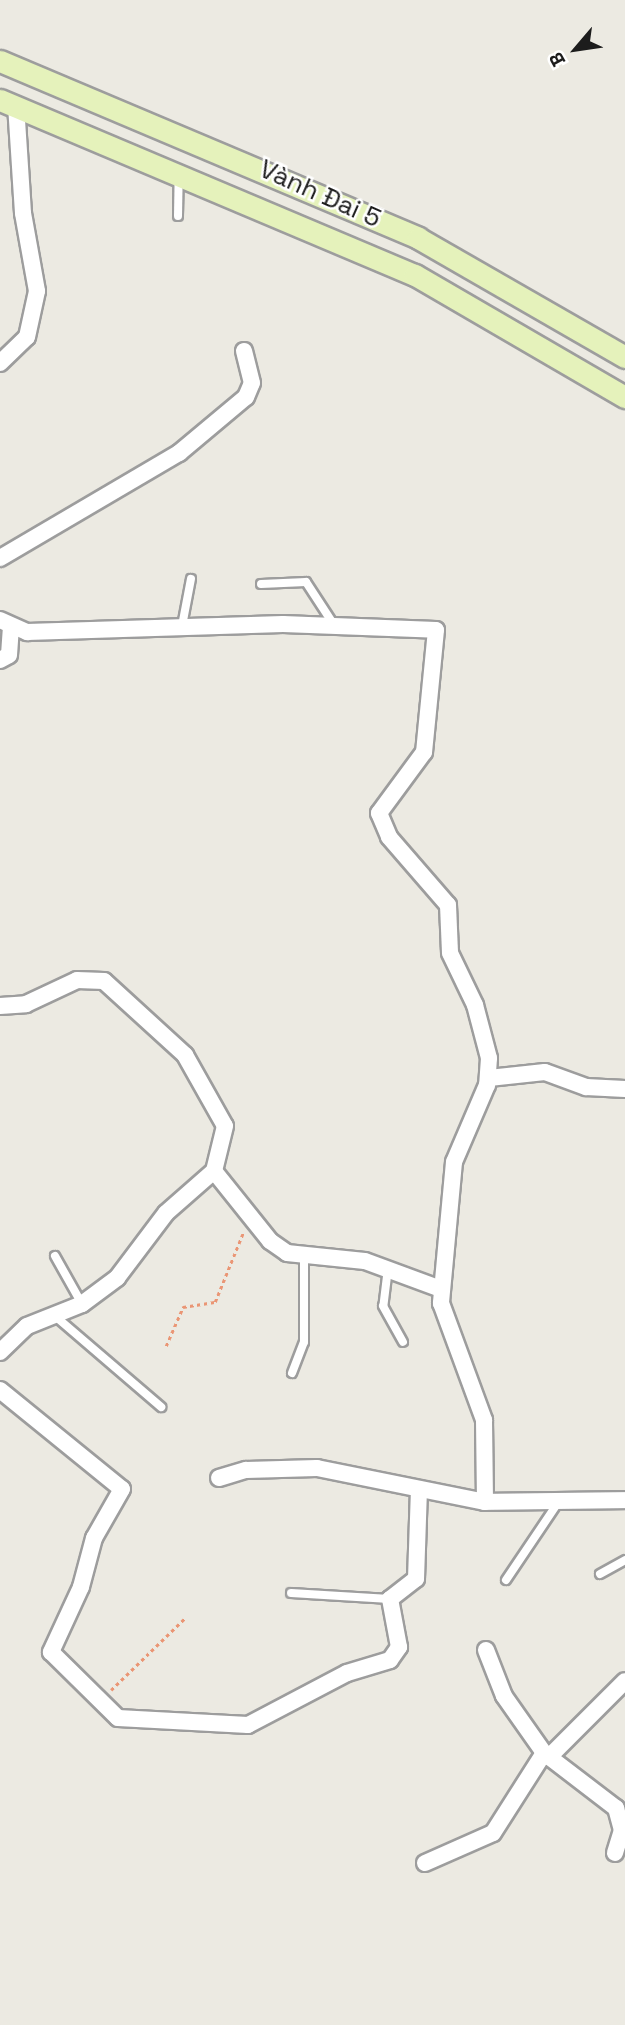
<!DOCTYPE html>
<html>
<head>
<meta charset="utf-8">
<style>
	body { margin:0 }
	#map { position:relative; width:625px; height:2025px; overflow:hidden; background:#eceae2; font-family:"Space Grotesk",sans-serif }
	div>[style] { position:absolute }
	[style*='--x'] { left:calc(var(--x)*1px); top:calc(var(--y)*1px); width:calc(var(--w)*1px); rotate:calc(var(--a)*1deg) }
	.path>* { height:2.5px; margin-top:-1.25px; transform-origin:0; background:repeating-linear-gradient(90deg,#ea9675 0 3.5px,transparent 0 7px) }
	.roads { filter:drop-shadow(2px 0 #9d9d9d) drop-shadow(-2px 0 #9d9d9d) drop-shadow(0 2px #9d9d9d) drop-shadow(0 -2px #9d9d9d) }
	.lane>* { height:8px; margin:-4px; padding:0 4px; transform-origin:4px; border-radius:4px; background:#fff }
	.street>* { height:16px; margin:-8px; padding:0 8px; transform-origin:8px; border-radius:8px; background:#fff }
	.secondary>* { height:21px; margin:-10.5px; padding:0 10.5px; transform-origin:10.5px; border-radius:10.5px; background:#e5f2bb }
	span { translate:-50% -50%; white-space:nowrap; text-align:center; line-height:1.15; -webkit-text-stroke:5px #fff; paint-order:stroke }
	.street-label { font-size:26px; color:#1c1c1c }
	.north { position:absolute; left:541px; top:14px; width:70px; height:70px; -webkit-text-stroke:5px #fff; paint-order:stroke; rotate:241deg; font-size:19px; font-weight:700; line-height:28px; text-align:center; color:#1c1c1c }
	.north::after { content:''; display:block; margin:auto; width:24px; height:32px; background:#1c1c1c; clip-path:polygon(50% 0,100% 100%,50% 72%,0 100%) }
</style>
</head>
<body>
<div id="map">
	<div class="path">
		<div style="--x:166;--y:1346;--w:43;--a:-66.4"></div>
		<div style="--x:183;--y:1307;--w:32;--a:-9"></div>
		<div style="--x:215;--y:1302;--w:74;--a:-67.9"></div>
		<div style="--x:111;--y:1690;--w:103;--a:-44.2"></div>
	</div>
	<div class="roads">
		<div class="lane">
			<div style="--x:178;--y:216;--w:39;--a:-89"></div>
			<div style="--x:261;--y:584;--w:45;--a:-2.5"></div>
			<div style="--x:306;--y:582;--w:51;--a:56.9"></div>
			<div style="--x:182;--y:626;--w:48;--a:-79.2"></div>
			<div style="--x:55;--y:1256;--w:55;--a:60.6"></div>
			<div style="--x:388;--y:1268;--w:38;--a:97"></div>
			<div style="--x:383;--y:1306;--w:41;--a:60.9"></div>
			<div style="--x:55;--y:1316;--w:140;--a:40.6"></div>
			<div style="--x:292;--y:1373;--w:33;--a:-69"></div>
			<div style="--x:304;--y:1342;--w:85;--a:-90"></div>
			<div style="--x:600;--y:1574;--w:29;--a:-29"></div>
			<div style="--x:506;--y:1580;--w:92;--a:-56.1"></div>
			<div style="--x:291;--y:1593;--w:99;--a:3.5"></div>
		</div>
		<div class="street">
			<div style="--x:0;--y:363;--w:37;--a:-44"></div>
			<div style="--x:27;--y:337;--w:47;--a:-77.7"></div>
			<div style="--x:37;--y:291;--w:79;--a:-100.2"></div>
			<div style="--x:23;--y:213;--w:107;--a:-93.7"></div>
			<div style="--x:0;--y:558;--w:208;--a:-30.4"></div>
			<div style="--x:179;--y:453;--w:87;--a:-39.9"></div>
			<div style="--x:246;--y:397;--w:15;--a:-67"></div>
			<div style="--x:252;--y:383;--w:33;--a:-104"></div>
			<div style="--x:0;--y:620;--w:30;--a:24"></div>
			<div style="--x:27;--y:632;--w:256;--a:-1.8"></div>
			<div style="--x:283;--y:624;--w:153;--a:2.2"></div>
			<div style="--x:436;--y:630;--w:123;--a:95.6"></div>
			<div style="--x:424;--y:752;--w:76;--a:126.4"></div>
			<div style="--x:379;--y:813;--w:26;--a:67"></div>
			<div style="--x:389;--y:837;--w:90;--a:49.1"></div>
			<div style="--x:448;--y:905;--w:48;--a:87.6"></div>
			<div style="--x:450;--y:953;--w:58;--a:64.3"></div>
			<div style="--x:475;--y:1005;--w:55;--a:75.2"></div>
			<div style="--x:489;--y:1058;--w:27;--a:94"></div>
			<div style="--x:487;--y:1085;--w:84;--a:113.2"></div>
			<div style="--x:454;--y:1162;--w:142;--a:95.3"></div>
			<div style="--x:441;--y:1303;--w:125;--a:69.8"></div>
			<div style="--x:484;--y:1420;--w:82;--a:89.3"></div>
			<div style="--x:485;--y:1502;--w:140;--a:-0.8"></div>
			<div style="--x:0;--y:660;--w:10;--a:-29"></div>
			<div style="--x:9;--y:655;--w:26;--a:-86"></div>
			<div style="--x:0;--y:1006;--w:26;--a:-4"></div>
			<div style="--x:26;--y:1004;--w:56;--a:-25.2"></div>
			<div style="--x:77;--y:980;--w:27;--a:2"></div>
			<div style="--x:104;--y:981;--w:110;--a:42.4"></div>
			<div style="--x:185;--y:1055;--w:81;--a:60.6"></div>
			<div style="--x:225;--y:1126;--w:46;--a:103.7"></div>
			<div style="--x:214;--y:1171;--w:90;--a:51.3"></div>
			<div style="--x:270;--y:1241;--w:21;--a:35"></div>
			<div style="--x:287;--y:1253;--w:78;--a:5.9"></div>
			<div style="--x:365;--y:1261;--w:78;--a:20.3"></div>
			<div style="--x:489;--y:1078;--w:56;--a:-6.1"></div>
			<div style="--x:545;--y:1072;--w:44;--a:20.1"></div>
			<div style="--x:586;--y:1087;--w:39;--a:3"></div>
			<div style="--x:0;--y:1352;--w:37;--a:-44"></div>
			<div style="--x:27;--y:1326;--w:59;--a:-21.8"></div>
			<div style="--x:82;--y:1304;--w:44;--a:-36.6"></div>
			<div style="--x:117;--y:1278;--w:81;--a:-53"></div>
			<div style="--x:166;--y:1213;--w:64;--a:-41.2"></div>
			<div style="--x:0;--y:1390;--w:157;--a:39.1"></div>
			<div style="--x:122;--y:1489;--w:56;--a:119.7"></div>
			<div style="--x:94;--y:1538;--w:51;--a:104.9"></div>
			<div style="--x:81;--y:1587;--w:72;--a:114.8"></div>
			<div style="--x:51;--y:1652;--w:94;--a:44.6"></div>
			<div style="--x:118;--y:1718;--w:130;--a:3.1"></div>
			<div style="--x:248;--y:1725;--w:112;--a:-27.7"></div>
			<div style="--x:347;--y:1673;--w:45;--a:-16.8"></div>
			<div style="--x:390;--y:1660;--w:16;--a:-55"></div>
			<div style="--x:399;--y:1647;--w:49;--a:-100.6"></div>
			<div style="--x:390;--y:1599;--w:33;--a:-38"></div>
			<div style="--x:416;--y:1579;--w:90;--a:-88.1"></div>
			<div style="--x:219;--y:1478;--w:28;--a:-17"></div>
			<div style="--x:246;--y:1470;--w:71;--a:-1.6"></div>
			<div style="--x:317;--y:1468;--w:171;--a:11.4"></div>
			<div style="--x:486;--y:1650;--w:49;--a:68.6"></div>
			<div style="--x:504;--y:1696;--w:70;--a:54.9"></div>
			<div style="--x:544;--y:1753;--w:91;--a:37.4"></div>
			<div style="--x:616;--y:1808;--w:23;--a:75"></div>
			<div style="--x:622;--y:1830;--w:24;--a:107"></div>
			<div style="--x:549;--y:1757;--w:107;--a:-45"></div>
			<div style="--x:425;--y:1863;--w:74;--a:-23.8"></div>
			<div style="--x:493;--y:1833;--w:95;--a:-57.5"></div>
		</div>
		<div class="secondary">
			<div style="--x:0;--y:61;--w:454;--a:22.9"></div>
			<div style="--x:418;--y:238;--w:239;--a:29.9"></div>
			<div style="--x:0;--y:100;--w:450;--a:22.9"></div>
			<div style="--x:415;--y:275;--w:243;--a:30.2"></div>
		</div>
	</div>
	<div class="street-label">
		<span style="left:320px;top:194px;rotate:24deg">Vành Đai 5</span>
	</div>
	<div class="north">B</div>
</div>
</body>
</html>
